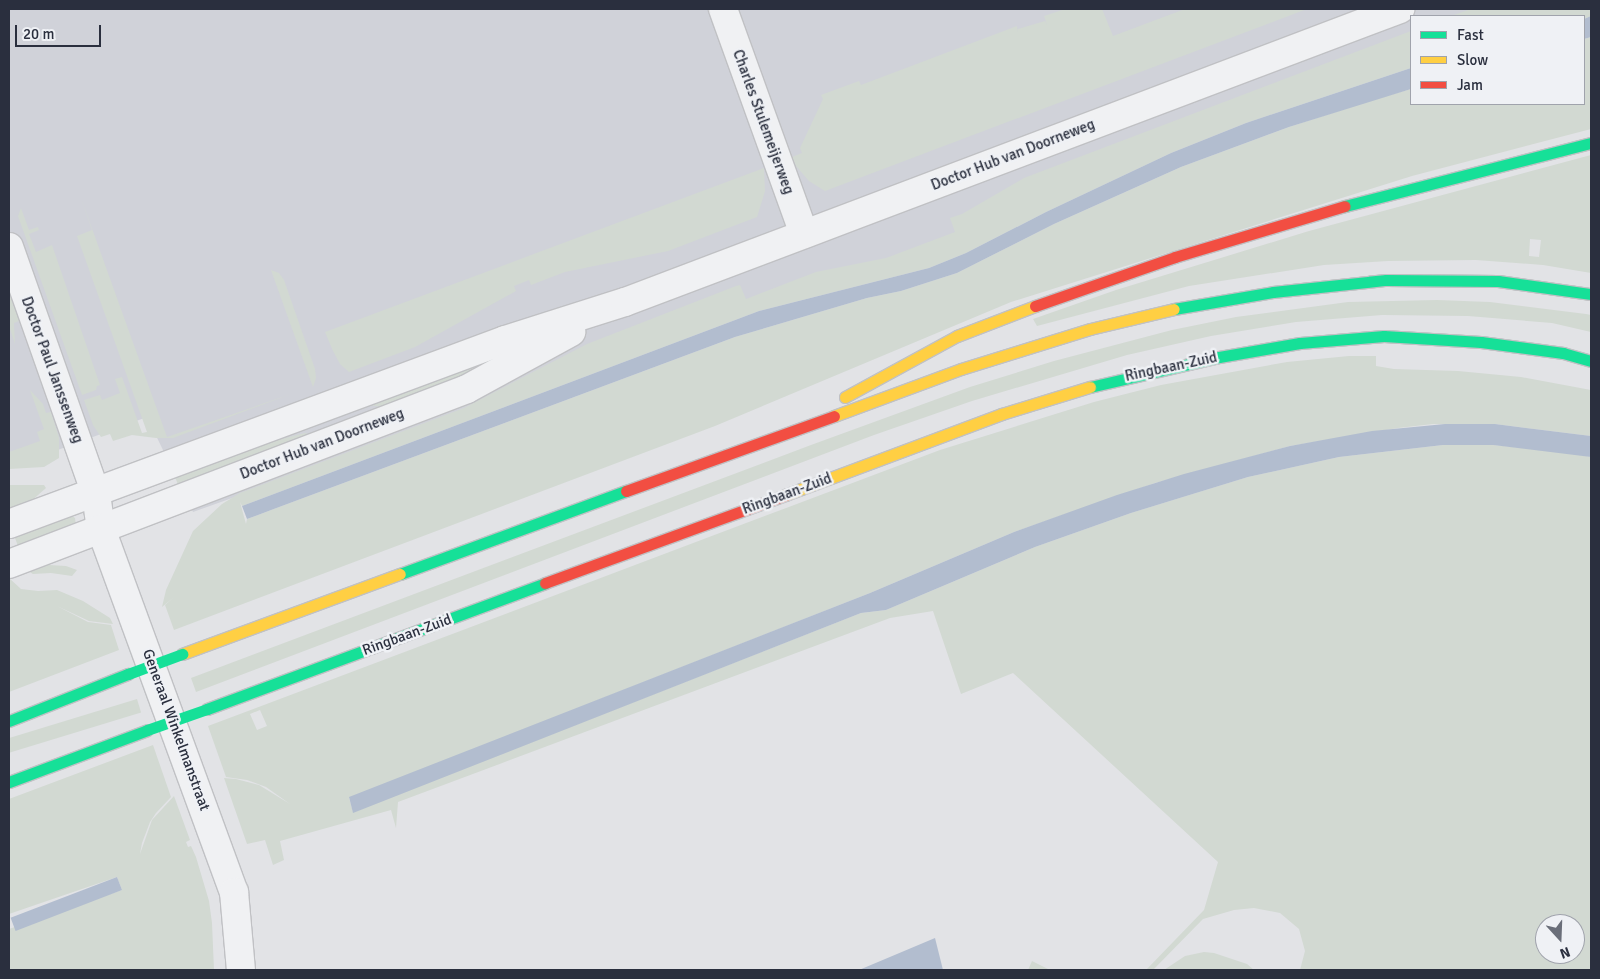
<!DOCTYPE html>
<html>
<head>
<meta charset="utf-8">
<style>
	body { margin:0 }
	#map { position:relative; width:1600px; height:979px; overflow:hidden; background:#e2e3e6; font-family:Signika,sans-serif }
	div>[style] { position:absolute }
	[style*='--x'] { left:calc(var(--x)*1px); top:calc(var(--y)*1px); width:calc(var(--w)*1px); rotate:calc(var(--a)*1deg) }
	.built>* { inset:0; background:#d0d2d9 }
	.green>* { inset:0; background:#d2d9d2; transform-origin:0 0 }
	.water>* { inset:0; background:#b2bdcf; transform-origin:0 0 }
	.roads { filter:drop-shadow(1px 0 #c0c1c4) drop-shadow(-1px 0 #c0c1c4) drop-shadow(0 1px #c0c1c4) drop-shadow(0 -1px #c0c1c4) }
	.street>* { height:28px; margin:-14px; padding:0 14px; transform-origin:14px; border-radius:14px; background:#f0f1f3 }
	.fast>* { height:11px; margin:-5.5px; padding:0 5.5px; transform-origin:5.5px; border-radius:5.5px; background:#16e098 }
	.slow>* { height:11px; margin:-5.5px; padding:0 5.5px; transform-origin:5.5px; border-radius:5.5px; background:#ffcf43 }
	.jam>* { height:11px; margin:-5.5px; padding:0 5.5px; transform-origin:5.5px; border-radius:5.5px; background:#f24e42 }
	.fast-bridge>* { height:11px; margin:-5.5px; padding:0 5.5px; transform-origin:5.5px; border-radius:5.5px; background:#16e098 }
	span { translate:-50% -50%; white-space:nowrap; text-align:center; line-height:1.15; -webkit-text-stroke:5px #eff1f5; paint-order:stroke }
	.street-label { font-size:15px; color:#2a2f3e }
	.frame { position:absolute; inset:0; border:10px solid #2a2f3e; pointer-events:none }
	.legend { position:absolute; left:1410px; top:15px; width:175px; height:90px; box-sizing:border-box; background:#eff1f5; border:1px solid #a0a3ac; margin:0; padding:6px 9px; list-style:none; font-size:15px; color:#2a2f3e }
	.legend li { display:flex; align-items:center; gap:10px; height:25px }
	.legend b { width:25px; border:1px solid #a0a3ac }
	.north { position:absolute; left:1535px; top:914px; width:50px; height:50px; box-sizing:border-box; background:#eff1f5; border:1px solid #a0a3ac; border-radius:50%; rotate:160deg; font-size:14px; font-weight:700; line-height:20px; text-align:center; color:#2a2f3e }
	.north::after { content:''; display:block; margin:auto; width:18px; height:22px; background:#6a6e79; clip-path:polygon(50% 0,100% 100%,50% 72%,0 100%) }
	.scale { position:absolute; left:15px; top:25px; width:86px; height:22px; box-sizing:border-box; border:2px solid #2a2f3e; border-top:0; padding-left:6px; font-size:15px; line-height:18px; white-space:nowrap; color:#2a2f3e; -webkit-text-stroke:4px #eff1f5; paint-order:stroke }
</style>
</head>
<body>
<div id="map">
	<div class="built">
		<div style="clip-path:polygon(9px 9px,1591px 9px,1565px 16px,1411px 16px,1411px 54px,950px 242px,193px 512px,147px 417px,9px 468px)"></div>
	</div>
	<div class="green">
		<div style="clip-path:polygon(1065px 9px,1102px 9px,1113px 36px,1185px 9px,1307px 9px,825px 191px,809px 181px,796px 166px,792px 157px,802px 153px,800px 148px,823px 99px,821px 95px,859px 81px,861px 85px,1017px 26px,1018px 32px,1018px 29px,1045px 21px,1047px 25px,1044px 16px)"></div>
		<div style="clip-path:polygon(1471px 9px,1591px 9px,1591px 16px,1584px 19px,1584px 16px,1451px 16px)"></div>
		<div style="clip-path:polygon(1411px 31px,1411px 68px,1246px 123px,1171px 153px,1046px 212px,966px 253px,929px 268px,759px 311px,242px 506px,240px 502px,246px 524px,247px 519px,735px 337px,867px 298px,901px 291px,957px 273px,1054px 224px,1181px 167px,1289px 127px,1376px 99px,1411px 89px,1411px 104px,1584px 104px,1584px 39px,1591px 37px,1591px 129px,1412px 176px,1011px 302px,715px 426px,174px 630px,165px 605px,174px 597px,162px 607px,166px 590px,193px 531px,222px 504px,240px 493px,464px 408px,587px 344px,736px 286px,740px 285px,746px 299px,816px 272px,886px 258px,955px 232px,950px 218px,962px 214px,1024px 178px)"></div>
		<div style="clip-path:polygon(evenodd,1591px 155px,1591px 273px,1543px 265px,1476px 260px,1388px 261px,1324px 265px,1189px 286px,1037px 326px,1033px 319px,1116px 290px,1309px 231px,1591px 155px,1530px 239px,1541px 240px,1539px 257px,1529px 256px,1530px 239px)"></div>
		<div style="clip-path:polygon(764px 168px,765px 191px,757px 217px,668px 251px,565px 272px,531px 285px,529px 280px,514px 286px,516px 291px,415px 347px,349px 372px,340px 364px,333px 351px,325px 332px)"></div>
		<div style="clip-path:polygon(81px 198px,167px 437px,291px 394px,173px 438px,156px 438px,132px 435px,113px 441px,110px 434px,101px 437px,93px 425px,84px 400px,100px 395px,102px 400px,120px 393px,115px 379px,122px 377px,142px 433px,147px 432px,77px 236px,92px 230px)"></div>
		<div style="clip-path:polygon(21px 208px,29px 230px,38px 227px,39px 230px,29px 234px,36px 252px,52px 245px,100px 385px,97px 386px,96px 390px,82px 395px,18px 216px)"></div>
		<div style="clip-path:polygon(271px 270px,279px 273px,284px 280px,315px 369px,316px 378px,313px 387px)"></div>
		<div style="clip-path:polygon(9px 293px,19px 321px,14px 323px,15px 344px,9px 326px)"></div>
		<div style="clip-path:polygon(1437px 300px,1490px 302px,1586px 314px,1591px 315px,1591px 332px,1552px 323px,1468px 316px,1382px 315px,1296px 322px,1211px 336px,1127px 355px,972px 401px,874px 435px,196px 692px,191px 678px,811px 445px,970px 387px,1054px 361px,1172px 330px,1236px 317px,1348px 302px)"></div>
		<div style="clip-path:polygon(508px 348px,511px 354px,455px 384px,388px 408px,369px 405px)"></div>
		<div style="clip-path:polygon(evenodd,1349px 356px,1376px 356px,1376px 366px,1394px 369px,1458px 371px,1521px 377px,1591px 390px,1591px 436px,1495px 424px,1433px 424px,1398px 428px,1290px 446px,1155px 483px,1014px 532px,870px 593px,349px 798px,353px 812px,861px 613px,886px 610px,1035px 547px,1131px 513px,1248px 477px,1339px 457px,1443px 445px,1493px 445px,1572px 453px,1591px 457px,1591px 970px,1300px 970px,1305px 951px,1299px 929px,1280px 913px,1254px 908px,1234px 910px,1203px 919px,1153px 970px,1146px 970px,1204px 910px,1218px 862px,1013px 673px,961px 694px,933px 611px,890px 618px,398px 802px,396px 828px,391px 810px,280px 841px,284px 860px,273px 865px,265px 840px,247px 844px,224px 778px,236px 779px,259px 785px,290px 804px,266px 787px,247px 780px,226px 777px,208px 726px,940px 450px,1094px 402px,1161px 385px,1287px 362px,1349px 356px,260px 710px,267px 726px,257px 730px,250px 714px,260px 710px,1349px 356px,1545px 924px,1575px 924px,1575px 954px,1545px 954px,1545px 924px)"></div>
		<div style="clip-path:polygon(30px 390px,43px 404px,46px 413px,51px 412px,59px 438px,59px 458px,44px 467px,9px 469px,9px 452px,40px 441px,37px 432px,44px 429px)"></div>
		<div style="clip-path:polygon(305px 433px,311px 435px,180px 490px,174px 474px,250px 447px)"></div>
		<div style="clip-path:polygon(9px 485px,44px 485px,46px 488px,29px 503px,9px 512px)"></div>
		<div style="clip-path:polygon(69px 514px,75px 518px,76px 526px,20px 551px,13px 533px)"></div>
		<div style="clip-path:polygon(49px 565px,66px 566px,77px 570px,72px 576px,51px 573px,33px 574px,28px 571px,29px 568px)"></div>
		<div style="clip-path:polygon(9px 578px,21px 589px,38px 591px,57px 590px,83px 601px,110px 618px,113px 624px,89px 621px,57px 606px,88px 622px,111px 625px,119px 650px,9px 692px)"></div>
		<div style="left:137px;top:699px;width:14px;height:137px;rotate:73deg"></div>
		<div style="clip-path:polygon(153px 745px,171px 797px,156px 813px,150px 822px,142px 843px,140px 854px,152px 820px,174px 796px,190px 840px,186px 842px,188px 847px,191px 846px,196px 857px,209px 901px,212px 923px,214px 970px,9px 970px,9px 929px,122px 890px,117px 877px,9px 914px,9px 799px)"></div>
		<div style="clip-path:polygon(1204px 952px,1214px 953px,1247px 964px,1254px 970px,1164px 970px,1185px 956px)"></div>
		<div style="clip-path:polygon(1032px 961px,1050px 970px,1028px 970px)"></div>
	</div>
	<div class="water">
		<div style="clip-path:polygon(1591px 16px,1591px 37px,1584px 39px,1584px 19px)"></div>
		<div style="clip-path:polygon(1411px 68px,1411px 89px,1289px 127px,1181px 167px,1054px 224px,957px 273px,901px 291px,867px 298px,735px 337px,247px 519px,242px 506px,759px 311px,929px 268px,966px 253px,1046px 212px,1171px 153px,1246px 123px)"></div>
		<div style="clip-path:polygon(1445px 424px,1495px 424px,1591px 436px,1591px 457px,1493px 445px,1443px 445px,1339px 457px,1248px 477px,1131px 513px,1035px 547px,886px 610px,861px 613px,353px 813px,349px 797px,870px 593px,1014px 532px,1117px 495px,1184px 474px,1290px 446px,1372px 431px)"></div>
		<div style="left:117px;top:877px;width:14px;height:114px;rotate:69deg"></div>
		<div style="clip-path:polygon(935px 938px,943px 970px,859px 970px)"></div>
	</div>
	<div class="roads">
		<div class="street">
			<div style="--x:723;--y:9;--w:239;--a:70.2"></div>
			<div style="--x:9;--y:247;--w:262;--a:70.6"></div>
			<div style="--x:96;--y:494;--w:35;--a:82"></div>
			<div style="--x:101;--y:529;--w:387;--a:69.9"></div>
			<div style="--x:234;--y:892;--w:78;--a:84.9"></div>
			<div style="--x:9;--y:524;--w:529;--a:-20.35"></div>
			<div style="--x:505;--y:340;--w:126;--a:-17.6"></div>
			<div style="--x:625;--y:302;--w:829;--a:-20.71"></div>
			<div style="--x:9;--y:564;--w:490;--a:-20.9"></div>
			<div style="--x:467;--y:389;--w:119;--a:-28.7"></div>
		</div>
		<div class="fast">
			<div style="--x:1345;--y:206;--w:254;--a:-14.4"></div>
			<div style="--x:1174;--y:309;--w:100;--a:-9.7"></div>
			<div style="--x:1273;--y:292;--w:114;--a:-6.1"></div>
			<div style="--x:1386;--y:280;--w:112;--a:0.5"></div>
			<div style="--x:1498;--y:281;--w:94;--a:8"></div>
			<div style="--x:1090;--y:387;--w:132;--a:-13.1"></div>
			<div style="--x:1219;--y:357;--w:82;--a:-9.8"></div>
			<div style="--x:1300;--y:343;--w:84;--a:-4.8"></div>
			<div style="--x:1384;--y:336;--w:97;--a:3.5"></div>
			<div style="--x:1481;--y:342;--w:83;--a:7.6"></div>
			<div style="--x:1563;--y:353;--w:29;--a:16"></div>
			<div style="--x:400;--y:574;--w:241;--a:-20.2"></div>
			<div style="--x:207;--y:709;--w:361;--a:-20.4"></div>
			<div style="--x:9;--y:721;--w:128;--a:-21.6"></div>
			<div style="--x:9;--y:782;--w:147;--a:-20.6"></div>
		</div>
		<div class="slow">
			<div style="--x:845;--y:397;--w:128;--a:-28.6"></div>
			<div style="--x:957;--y:336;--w:84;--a:-21"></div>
			<div style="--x:834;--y:416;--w:135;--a:-20.3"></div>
			<div style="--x:961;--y:369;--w:135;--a:-17.2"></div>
			<div style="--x:1090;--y:329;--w:86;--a:-13.4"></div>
			<div style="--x:785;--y:495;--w:232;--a:-20.5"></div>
			<div style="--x:1002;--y:414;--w:92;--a:-17.1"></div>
			<div style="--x:182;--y:654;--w:232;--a:-20.2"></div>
		</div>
		<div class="jam">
			<div style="--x:1035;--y:306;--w:148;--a:-19.3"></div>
			<div style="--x:1175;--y:257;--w:177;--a:-16.7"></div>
			<div style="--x:626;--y:491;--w:221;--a:-19.8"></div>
			<div style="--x:545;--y:583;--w:256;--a:-20.1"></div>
		</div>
	</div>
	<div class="fast-bridge">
		<div style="--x:128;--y:674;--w:58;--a:-20.3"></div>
		<div style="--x:147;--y:730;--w:64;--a:-19.3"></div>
	</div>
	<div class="street-label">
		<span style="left:763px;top:122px;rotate:70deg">Charles Stulemeijerweg</span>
		<span style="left:1013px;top:155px;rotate:-21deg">Doctor Hub van Doorneweg</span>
		<span style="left:1171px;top:367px;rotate:-12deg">Ringbaan-Zuid</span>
		<span style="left:52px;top:370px;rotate:70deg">Doctor Paul Janssenweg</span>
		<span style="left:322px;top:444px;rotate:-21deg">Doctor Hub van Doorneweg</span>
		<span style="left:787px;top:494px;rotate:-20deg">Ringbaan-Zuid</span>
		<span style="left:407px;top:635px;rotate:-20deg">Ringbaan-Zuid</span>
		<span style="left:176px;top:730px;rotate:70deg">Generaal Winkelmanstraat</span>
	</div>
	<div class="frame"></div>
	<ul class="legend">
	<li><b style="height:6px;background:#16e098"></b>Fast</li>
	<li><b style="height:6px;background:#ffcf43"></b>Slow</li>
	<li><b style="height:6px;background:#f24e42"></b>Jam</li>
	</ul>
	<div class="north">N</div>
	<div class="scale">20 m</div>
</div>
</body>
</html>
